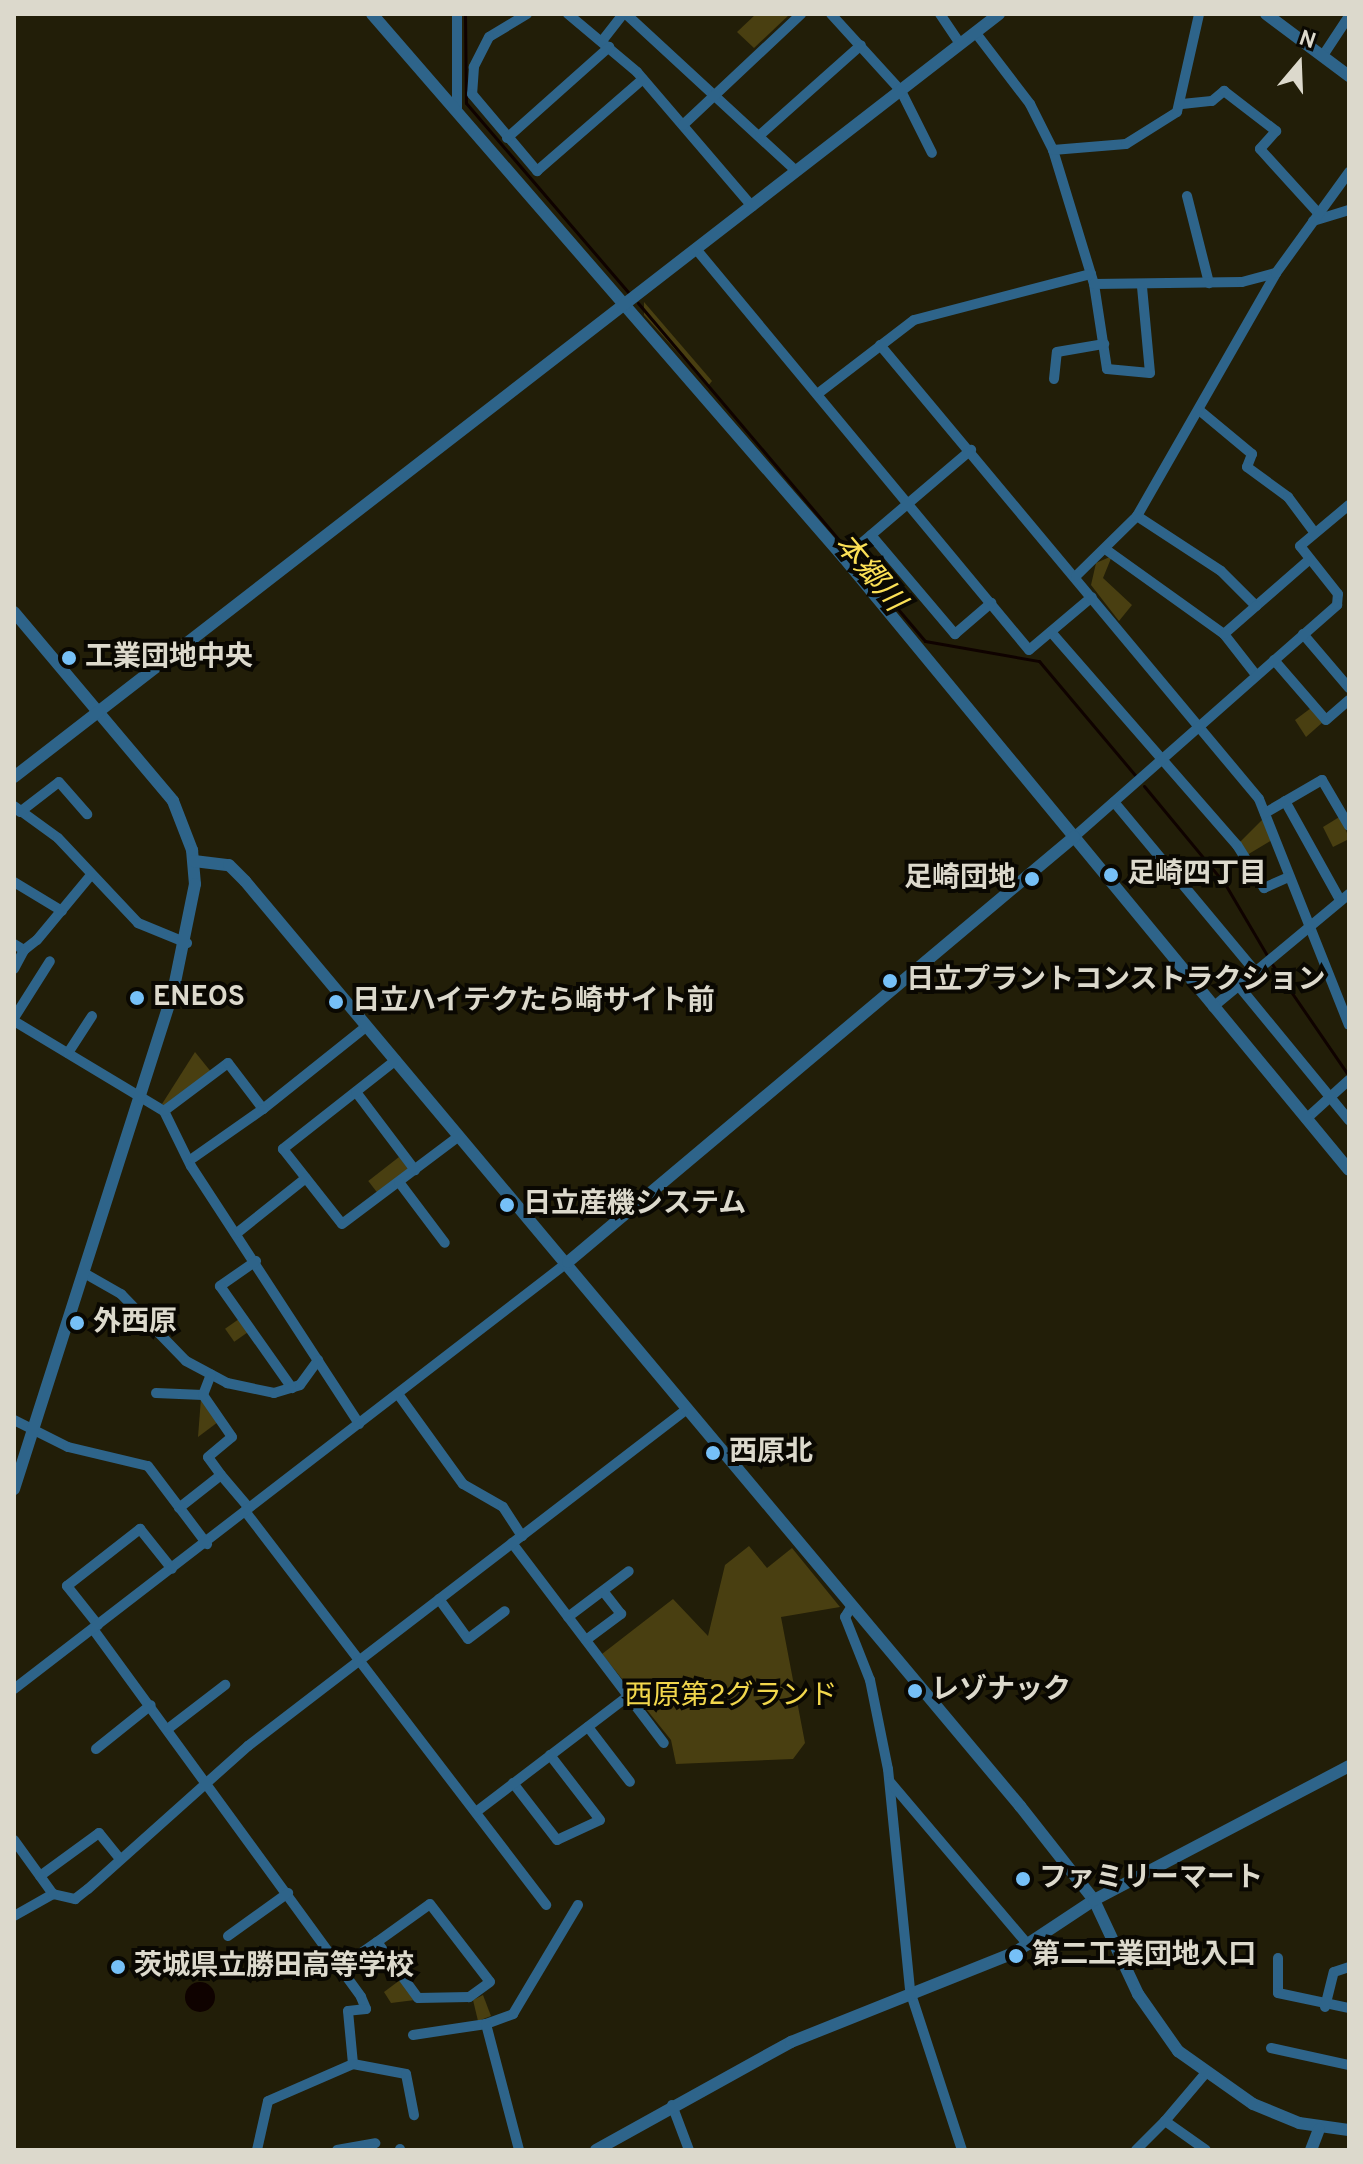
<!DOCTYPE html>
<html>
<head>
<meta charset="utf-8">
<style>
	body { margin:0 }
	#map { position:relative; width:1363px; height:2164px; overflow:hidden; background:#221e08; font-family:Overpass,"Noto Sans JP",sans-serif }
	div>[style] { position:absolute }
	[style*='--x'] { left:calc(var(--x)*1px); top:calc(var(--y)*1px); width:calc(var(--w)*1px); rotate:calc(var(--a)*1deg) }
	.green>* { inset:0; background:#493f11; transform-origin:0 0 }
	.water>* { inset:0; background:#0f0200 }
	.round { border-radius:50% }
	.stream>* { height:3px; margin:-1.5px; padding:0 1.5px; transform-origin:1.5px; border-radius:1.5px; background:#0f0200 }
	.minor>* { height:10px; margin:-5px; padding:0 5px; transform-origin:5px; border-radius:5px; background:#2e648a }
	.tertiary>* { height:12px; margin:-6px; padding:0 6px; transform-origin:6px; border-radius:6px; background:#2e648a }
	.dots>* { width:22px; height:22px; translate:-50% -50%; box-sizing:border-box; border:4px solid #0a0802; border-radius:50% }
	span { translate:-50% -50%; white-space:nowrap; text-align:center; line-height:1.15; -webkit-text-stroke:8px #0a0802; paint-order:stroke }
	.poi-label { font-size:28px; color:#dcd9cc; font-weight:700 }
	.left { translate:0 -50%; text-align:left }
	.right { translate:-100% -50%; text-align:right }
	.park-label { font-size:28px; color:#f2d74c }
	.water-label { font-size:30px; color:#fbe056; font-style:italic }
	.frame { position:absolute; inset:0; border:16px solid #dcd9cc; pointer-events:none }
	.north { position:absolute; left:1259px; top:24px; width:80px; height:80px; -webkit-text-stroke:6px #0a0802; paint-order:stroke; rotate:19deg; font-size:22px; font-weight:700; line-height:32px; text-align:center; color:#dcd9cc }
	.north::after { content:''; display:block; margin:auto; width:28px; height:36px; background:#dcd9cc; clip-path:polygon(50% 0,100% 100%,50% 72%,0 100%) }
</style>
</head>
<body>
<div id="map">
	<div class="green">
		<div style="clip-path:polygon(756px 14px,790px 14px,754px 48px,737px 32px)"></div>
		<div style="clip-path:polygon(644px 302px,712px 381px,708px 386px,644px 315px)"></div>
		<div style="clip-path:polygon(1112px 556px,1103px 578px,1132px 605px,1119px 621px,1091px 585px,1096px 563px)"></div>
		<div style="clip-path:polygon(1311px 708px,1323px 722px,1306px 737px,1295px 720px)"></div>
		<div style="clip-path:polygon(1341px 816px,1349px 839px,1333px 847px,1323px 827px)"></div>
		<div style="clip-path:polygon(1264px 818px,1272px 840px,1247px 855px,1237px 845px)"></div>
		<div style="clip-path:polygon(195px 1052px,212px 1073px,167px 1107px,162px 1104px)"></div>
		<div style="left:399px;top:1157px;width:18px;height:39px;rotate:52deg"></div>
		<div style="left:239px;top:1319px;width:16px;height:17px;rotate:55deg"></div>
		<div style="clip-path:polygon(201px 1398px,218px 1422px,198px 1437px)"></div>
		<div style="clip-path:polygon(749px 1546px,767px 1568px,792px 1548px,840px 1607px,781px 1617px,805px 1743px,793px 1759px,676px 1764px,671px 1740px,602px 1654px,673px 1599px,708px 1636px,725px 1565px)"></div>
		<div style="clip-path:polygon(400px 1980px,415px 2000px,391px 2003px,384px 1992px)"></div>
		<div style="clip-path:polygon(483px 1995px,491px 2016px,478px 2021px,473px 2000px)"></div>
	</div>
	<div class="water">
		<div class="round" style="left:185px;top:1982px;width:30px;height:30px"></div>
	</div>
	<div class="stream">
		<div style="--x:465;--y:14;--w:89;--a:89.4"></div>
		<div style="--x:466;--y:103;--w:249;--a:49.4"></div>
		<div style="--x:638;--y:303;--w:325;--a:49.7"></div>
		<div style="--x:853;--y:556;--w:111;--a:49.7"></div>
		<div style="--x:925;--y:641;--w:116;--a:10"></div>
		<div style="--x:1039;--y:661;--w:149;--a:49.9"></div>
		<div style="--x:1144;--y:786;--w:127;--a:50.4"></div>
		<div style="--x:1225;--y:884;--w:85;--a:59.5"></div>
		<div style="--x:1272;--y:964;--w:132;--a:55.5"></div>
	</div>
	<div class="minor">
		<div style="--x:457;--y:14;--w:97;--a:90"></div>
		<div style="--x:527;--y:14;--w:44;--a:148.8"></div>
		<div style="--x:489;--y:37;--w:34;--a:117"></div>
		<div style="--x:474;--y:67;--w:27;--a:94"></div>
		<div style="--x:472;--y:94;--w:101;--a:49.8"></div>
		<div style="--x:537;--y:171;--w:140;--a:-41"></div>
		<div style="--x:568;--y:14;--w:90;--a:40"></div>
		<div style="--x:637;--y:72;--w:177;--a:49.4"></div>
		<div style="--x:626;--y:14;--w:231;--a:42.7"></div>
		<div style="--x:831;--y:14;--w:104;--a:47.7"></div>
		<div style="--x:901;--y:91;--w:69;--a:63.4"></div>
		<div style="--x:940;--y:14;--w:36;--a:56"></div>
		<div style="--x:975;--y:32;--w:91;--a:52.6"></div>
		<div style="--x:1030;--y:104;--w:51;--a:63.4"></div>
		<div style="--x:1053;--y:150;--w:140;--a:73"></div>
		<div style="--x:1094;--y:284;--w:86;--a:81.3"></div>
		<div style="--x:1107;--y:369;--w:43;--a:5.3"></div>
		<div style="--x:1150;--y:373;--w:86;--a:-95.3"></div>
		<div style="--x:602;--y:41;--w:34;--a:-52"></div>
		<div style="--x:1324;--y:54;--w:45;--a:-56.7"></div>
		<div style="--x:1182;--y:104;--w:30;--a:-6"></div>
		<div style="--x:1212;--y:101;--w:16;--a:-40"></div>
		<div style="--x:1224;--y:91;--w:66;--a:37.6"></div>
		<div style="--x:1276;--y:131;--w:24;--a:132"></div>
		<div style="--x:1260;--y:149;--w:86;--a:47.8"></div>
		<div style="--x:683;--y:125;--w:162;--a:-43.2"></div>
		<div style="--x:760;--y:135;--w:135;--a:-41.7"></div>
		<div style="--x:507;--y:138;--w:137;--a:-41.7"></div>
		<div style="--x:1053;--y:150;--w:73;--a:-4.7"></div>
		<div style="--x:1126;--y:144;--w:60;--a:-32.1"></div>
		<div style="--x:1177;--y:112;--w:100;--a:-77.3"></div>
		<div style="--x:1187;--y:196;--w:90;--a:75.8"></div>
		<div style="--x:1313;--y:221;--w:38;--a:-17"></div>
		<div style="--x:696;--y:249;--w:521;--a:50.29"></div>
		<div style="--x:1029;--y:650;--w:82;--a:-40.1"></div>
		<div style="--x:1094;--y:284;--w:148;--a:-0.8"></div>
		<div style="--x:1242;--y:282;--w:35;--a:-15"></div>
		<div style="--x:880;--y:345;--w:591;--a:50.14"></div>
		<div style="--x:1259;--y:799;--w:243;--a:68.3"></div>
		<div style="--x:1054;--y:379;--w:27;--a:-84"></div>
		<div style="--x:1057;--y:352;--w:48;--a:-9.7"></div>
		<div style="--x:820;--y:392;--w:118;--a:-37.5"></div>
		<div style="--x:914;--y:320;--w:183;--a:-14.6"></div>
		<div style="--x:1199;--y:410;--w:69;--a:39.7"></div>
		<div style="--x:1252;--y:454;--w:14;--a:111"></div>
		<div style="--x:1247;--y:467;--w:51;--a:36.2"></div>
		<div style="--x:1288;--y:497;--w:44;--a:53.4"></div>
		<div style="--x:1137;--y:516;--w:100;--a:33.2"></div>
		<div style="--x:1221;--y:571;--w:49;--a:45"></div>
		<div style="--x:1256;--y:606;--w:70;--a:-41"></div>
		<div style="--x:871;--y:535;--w:130;--a:49.7"></div>
		<div style="--x:955;--y:634;--w:48;--a:-40.7"></div>
		<div style="--x:1108;--y:551;--w:143;--a:35.6"></div>
		<div style="--x:1224;--y:634;--w:52;--a:52"></div>
		<div style="--x:844;--y:558;--w:167;--a:-40.4"></div>
		<div style="--x:1076;--y:576;--w:86;--a:-44.5"></div>
		<div style="--x:1137;--y:516;--w:280;--a:-60.2"></div>
		<div style="--x:1276;--y:273;--w:125;--a:-54.1"></div>
		<div style="--x:1051;--y:632;--w:283;--a:48.9"></div>
		<div style="--x:1237;--y:845;--w:51;--a:57.9"></div>
		<div style="--x:1264;--y:888;--w:27;--a:-24"></div>
		<div style="--x:1224;--y:634;--w:43;--a:-41.2"></div>
		<div style="--x:1303;--y:634;--w:71;--a:49.6"></div>
		<div style="--x:1274;--y:660;--w:79;--a:49.1"></div>
		<div style="--x:1326;--y:720;--w:30;--a:-41"></div>
		<div style="--x:1285;--y:801;--w:113;--a:60.9"></div>
		<div style="--x:1114;--y:802;--w:220;--a:50.2"></div>
		<div style="--x:14;--y:806;--w:54;--a:36"></div>
		<div style="--x:58;--y:838;--w:117;--a:46.7"></div>
		<div style="--x:138;--y:923;--w:53;--a:22.2"></div>
		<div style="--x:20;--y:812;--w:49;--a:-37.6"></div>
		<div style="--x:59;--y:782;--w:43;--a:48.8"></div>
		<div style="--x:1265;--y:813;--w:66;--a:-30.1"></div>
		<div style="--x:1322;--y:780;--w:53;--a:59.6"></div>
		<div style="--x:1074;--y:837;--w:351;--a:-41.4"></div>
		<div style="--x:1337;--y:605;--w:11;--a:-85"></div>
		<div style="--x:1338;--y:594;--w:61;--a:-128.4"></div>
		<div style="--x:1300;--y:546;--w:64;--a:-39.9"></div>
		<div style="--x:14;--y:882;--w:56;--a:31.1"></div>
		<div style="--x:14;--y:944;--w:12;--a:31"></div>
		<div style="--x:24;--y:950;--w:16;--a:-38"></div>
		<div style="--x:37;--y:940;--w:85;--a:-50.3"></div>
		<div style="--x:14;--y:969;--w:21;--a:-62"></div>
		<div style="--x:1238;--y:985;--w:175;--a:50.6"></div>
		<div style="--x:1213;--y:1007;--w:177;--a:-39.7"></div>
		<div style="--x:14;--y:1018;--w:67;--a:-57.7"></div>
		<div style="--x:14;--y:1021;--w:175;--a:31"></div>
		<div style="--x:164;--y:1111;--w:61;--a:63.9"></div>
		<div style="--x:191;--y:1166;--w:308;--a:56.9"></div>
		<div style="--x:68;--y:1053;--w:44;--a:-57"></div>
		<div style="--x:396;--y:1060;--w:144;--a:141.8"></div>
		<div style="--x:283;--y:1149;--w:95;--a:51.8"></div>
		<div style="--x:342;--y:1224;--w:146;--a:-36.9"></div>
		<div style="--x:356;--y:1092;--w:98;--a:52.9"></div>
		<div style="--x:164;--y:1111;--w:80;--a:-36.9"></div>
		<div style="--x:228;--y:1063;--w:58;--a:52.7"></div>
		<div style="--x:263;--y:1109;--w:133;--a:-38.6"></div>
		<div style="--x:1306;--y:1119;--w:58;--a:-42.2"></div>
		<div style="--x:193;--y:1158;--w:85;--a:-35"></div>
		<div style="--x:399;--y:1182;--w:76;--a:53"></div>
		<div style="--x:237;--y:1233;--w:88;--a:-38.6"></div>
		<div style="--x:256;--y:1261;--w:44;--a:145.2"></div>
		<div style="--x:220;--y:1286;--w:125;--a:54.8"></div>
		<div style="--x:84;--y:1273;--w:43;--a:29.6"></div>
		<div style="--x:121;--y:1294;--w:93;--a:45.9"></div>
		<div style="--x:186;--y:1361;--w:47;--a:28.2"></div>
		<div style="--x:227;--y:1383;--w:48;--a:12"></div>
		<div style="--x:274;--y:1393;--w:27;--a:-17"></div>
		<div style="--x:300;--y:1385;--w:31;--a:-54"></div>
		<div style="--x:156;--y:1393;--w:47;--a:2.4"></div>
		<div style="--x:398;--y:1394;--w:111;--a:54.2"></div>
		<div style="--x:463;--y:1484;--w:46;--a:29.9"></div>
		<div style="--x:503;--y:1507;--w:35;--a:57"></div>
		<div style="--x:14;--y:1420;--w:60;--a:26.6"></div>
		<div style="--x:68;--y:1447;--w:82;--a:13.4"></div>
		<div style="--x:148;--y:1466;--w:98;--a:52.9"></div>
		<div style="--x:221;--y:1475;--w:43;--a:49.7"></div>
		<div style="--x:179;--y:1508;--w:53;--a:-38.2"></div>
		<div style="--x:221;--y:1475;--w:22;--a:-126"></div>
		<div style="--x:208;--y:1457;--w:31;--a:-40"></div>
		<div style="--x:232;--y:1437;--w:51;--a:-124.6"></div>
		<div style="--x:203;--y:1395;--w:22;--a:-69"></div>
		<div style="--x:245;--y:1511;--w:496;--a:52.6"></div>
		<div style="--x:512;--y:1543;--w:251;--a:52.8"></div>
		<div style="--x:439;--y:1599;--w:49;--a:54.1"></div>
		<div style="--x:468;--y:1639;--w:46;--a:-37.1"></div>
		<div style="--x:852;--y:1606;--w:13;--a:122"></div>
		<div style="--x:845;--y:1617;--w:68;--a:68.4"></div>
		<div style="--x:870;--y:1680;--w:91;--a:78.6"></div>
		<div style="--x:888;--y:1769;--w:223;--a:84.3"></div>
		<div style="--x:910;--y:1991;--w:167;--a:71.9"></div>
		<div style="--x:568;--y:1617;--w:76;--a:-37"></div>
		<div style="--x:98;--y:1625;--w:50;--a:-128.5"></div>
		<div style="--x:67;--y:1586;--w:93;--a:-38"></div>
		<div style="--x:140;--y:1529;--w:51;--a:51.3"></div>
		<div style="--x:93;--y:1629;--w:455;--a:53.9"></div>
		<div style="--x:361;--y:1997;--w:13;--a:67"></div>
		<div style="--x:366;--y:2009;--w:18;--a:174"></div>
		<div style="--x:348;--y:2011;--w:53;--a:84.6"></div>
		<div style="--x:353;--y:2064;--w:54;--a:10.7"></div>
		<div style="--x:406;--y:2074;--w:42;--a:79"></div>
		<div style="--x:586;--y:1640;--w:44;--a:-36.6"></div>
		<div style="--x:621;--y:1614;--w:29;--a:-128"></div>
		<div style="--x:14;--y:1689;--w:699;--a:-37.62"></div>
		<div style="--x:588;--y:1727;--w:69;--a:52.6"></div>
		<div style="--x:169;--y:1728;--w:71;--a:-37.5"></div>
		<div style="--x:96;--y:1749;--w:70;--a:-38.7"></div>
		<div style="--x:890;--y:1782;--w:214;--a:49.7"></div>
		<div style="--x:513;--y:1783;--w:72;--a:52.3"></div>
		<div style="--x:557;--y:1840;--w:47;--a:-24.9"></div>
		<div style="--x:600;--y:1820;--w:82;--a:-127.6"></div>
		<div style="--x:476;--y:1812;--w:191;--a:-37.3"></div>
		<div style="--x:14;--y:1840;--w:67;--a:54.2"></div>
		<div style="--x:40;--y:1876;--w:73;--a:-36.1"></div>
		<div style="--x:99;--y:1833;--w:33;--a:51"></div>
		<div style="--x:14;--y:1916;--w:45;--a:-29.4"></div>
		<div style="--x:53;--y:1894;--w:23;--a:13"></div>
		<div style="--x:75;--y:1899;--w:16;--a:-38"></div>
		<div style="--x:88;--y:1889;--w:215;--a:-41.8"></div>
		<div style="--x:248;--y:1746;--w:553;--a:-37.51"></div>
		<div style="--x:228;--y:1936;--w:74;--a:-35.6"></div>
		<div style="--x:1278;--y:1958;--w:35;--a:90"></div>
		<div style="--x:1278;--y:1993;--w:73;--a:11.9"></div>
		<div style="--x:341;--y:1967;--w:44;--a:-34.8"></div>
		<div style="--x:377;--y:1942;--w:65;--a:-35.6"></div>
		<div style="--x:430;--y:1904;--w:98;--a:52.4"></div>
		<div style="--x:490;--y:1982;--w:26;--a:144"></div>
		<div style="--x:469;--y:1997;--w:51;--a:178.9"></div>
		<div style="--x:418;--y:1998;--w:69;--a:-126.2"></div>
		<div style="--x:1325;--y:2007;--w:36;--a:-76"></div>
		<div style="--x:1334;--y:1972;--w:16;--a:-18"></div>
		<div style="--x:486;--y:2024;--w:29;--a:-20"></div>
		<div style="--x:513;--y:2014;--w:127;--a:-59.2"></div>
		<div style="--x:413;--y:2035;--w:74;--a:-8.6"></div>
		<div style="--x:486;--y:2024;--w:130;--a:75.3"></div>
		<div style="--x:1271;--y:2048;--w:80;--a:12.3"></div>
		<div style="--x:672;--y:2105;--w:48;--a:69.3"></div>
		<div style="--x:1165;--y:2121;--w:60;--a:-49.7"></div>
		<div style="--x:400;--y:2149;--w:1;--a:90"></div>
		<div style="--x:257;--y:2150;--w:50;--a:-77.3"></div>
		<div style="--x:268;--y:2101;--w:93;--a:-23.5"></div>
		<div style="--x:337;--y:2150;--w:39;--a:-10"></div>
		<div style="--x:1136;--y:2150;--w:41;--a:-45"></div>
		<div style="--x:1165;--y:2121;--w:50;--a:35.3"></div>
	</div>
	<div class="tertiary">
		<div style="--x:372;--y:14;--w:720;--a:49.05"></div>
		<div style="--x:844;--y:558;--w:793;--a:50.47"></div>
		<div style="--x:1266;--y:14;--w:104;--a:36.8"></div>
		<div style="--x:14;--y:612;--w:247;--a:49.9"></div>
		<div style="--x:173;--y:801;--w:53;--a:68.8"></div>
		<div style="--x:192;--y:850;--w:34;--a:85"></div>
		<div style="--x:195;--y:884;--w:110;--a:101.5"></div>
		<div style="--x:173;--y:992;--w:522;--a:107.74"></div>
		<div style="--x:14;--y:777;--w:1246;--a:-37.76"></div>
		<div style="--x:194;--y:861;--w:35;--a:7"></div>
		<div style="--x:229;--y:865;--w:23;--a:45"></div>
		<div style="--x:245;--y:881;--w:1207;--a:50.04"></div>
		<div style="--x:1020;--y:1806;--w:120;--a:51.8"></div>
		<div style="--x:1094;--y:1900;--w:104;--a:64.9"></div>
		<div style="--x:1138;--y:1994;--w:70;--a:54.9"></div>
		<div style="--x:1178;--y:2051;--w:92;--a:35.2"></div>
		<div style="--x:1253;--y:2104;--w:50;--a:22.4"></div>
		<div style="--x:1299;--y:2123;--w:50;--a:8"></div>
		<div style="--x:568;--y:1262;--w:661;--a:-40.03"></div>
		<div style="--x:596;--y:2150;--w:223;--a:-29"></div>
		<div style="--x:791;--y:2042;--w:240;--a:-21.8"></div>
		<div style="--x:1014;--y:1953;--w:96;--a:-33.5"></div>
		<div style="--x:1094;--y:1900;--w:288;--a:-27.7"></div>
		<div style="--x:1311;--y:2150;--w:22;--a:-69"></div>
	</div>
	<div class="dots">
		<div style="left:69px;top:658px;background:#76c0f7"></div>
		<div style="left:1111px;top:875px;background:#76c0f7"></div>
		<div style="left:1032px;top:879px;background:#76c0f7"></div>
		<div style="left:890px;top:981px;background:#76c0f7"></div>
		<div style="left:137px;top:998px;background:#76c0f7"></div>
		<div style="left:336px;top:1002px;background:#76c0f7"></div>
		<div style="left:507px;top:1205px;background:#76c0f7"></div>
		<div style="left:77px;top:1323px;background:#76c0f7"></div>
		<div style="left:713px;top:1453px;background:#76c0f7"></div>
		<div style="left:915px;top:1691px;background:#76c0f7"></div>
		<div style="left:1023px;top:1879px;background:#76c0f7"></div>
		<div style="left:1016px;top:1956px;background:#76c0f7"></div>
		<div style="left:118px;top:1967px;background:#76c0f7"></div>
	</div>
	<div class="poi-label">
		<span class="left" style="left:85px;top:658px">工業団地中央</span>
		<span class="left" style="left:1127px;top:875px">足崎四丁目</span>
		<span class="right" style="left:1016px;top:879px">足崎団地</span>
		<span class="left" style="left:906px;top:981px">日立プラントコンストラクション</span>
		<span class="left" style="left:153px;top:998px">ENEOS</span>
		<span class="left" style="left:352px;top:1002px">日立ハイテクたら崎サイト前</span>
		<span class="left" style="left:523px;top:1205px">日立産機システム</span>
		<span class="left" style="left:93px;top:1323px">外西原</span>
		<span class="left" style="left:729px;top:1453px">西原北</span>
		<span class="left" style="left:931px;top:1691px">レゾナック</span>
		<span class="left" style="left:1039px;top:1879px">ファミリーマート</span>
		<span class="left" style="left:1032px;top:1956px">第二工業団地入口</span>
		<span class="left" style="left:134px;top:1967px">茨城県立勝田高等学校</span>
	</div>
	<div class="park-label">
		<span style="left:731px;top:1697px">西原第2グランド</span>
	</div>
	<div class="water-label">
		<span style="left:868px;top:574px;rotate:50deg">本郷川</span>
	</div>
	<div class="frame"></div>
	<div class="north">N</div>
</div>
</body>
</html>
